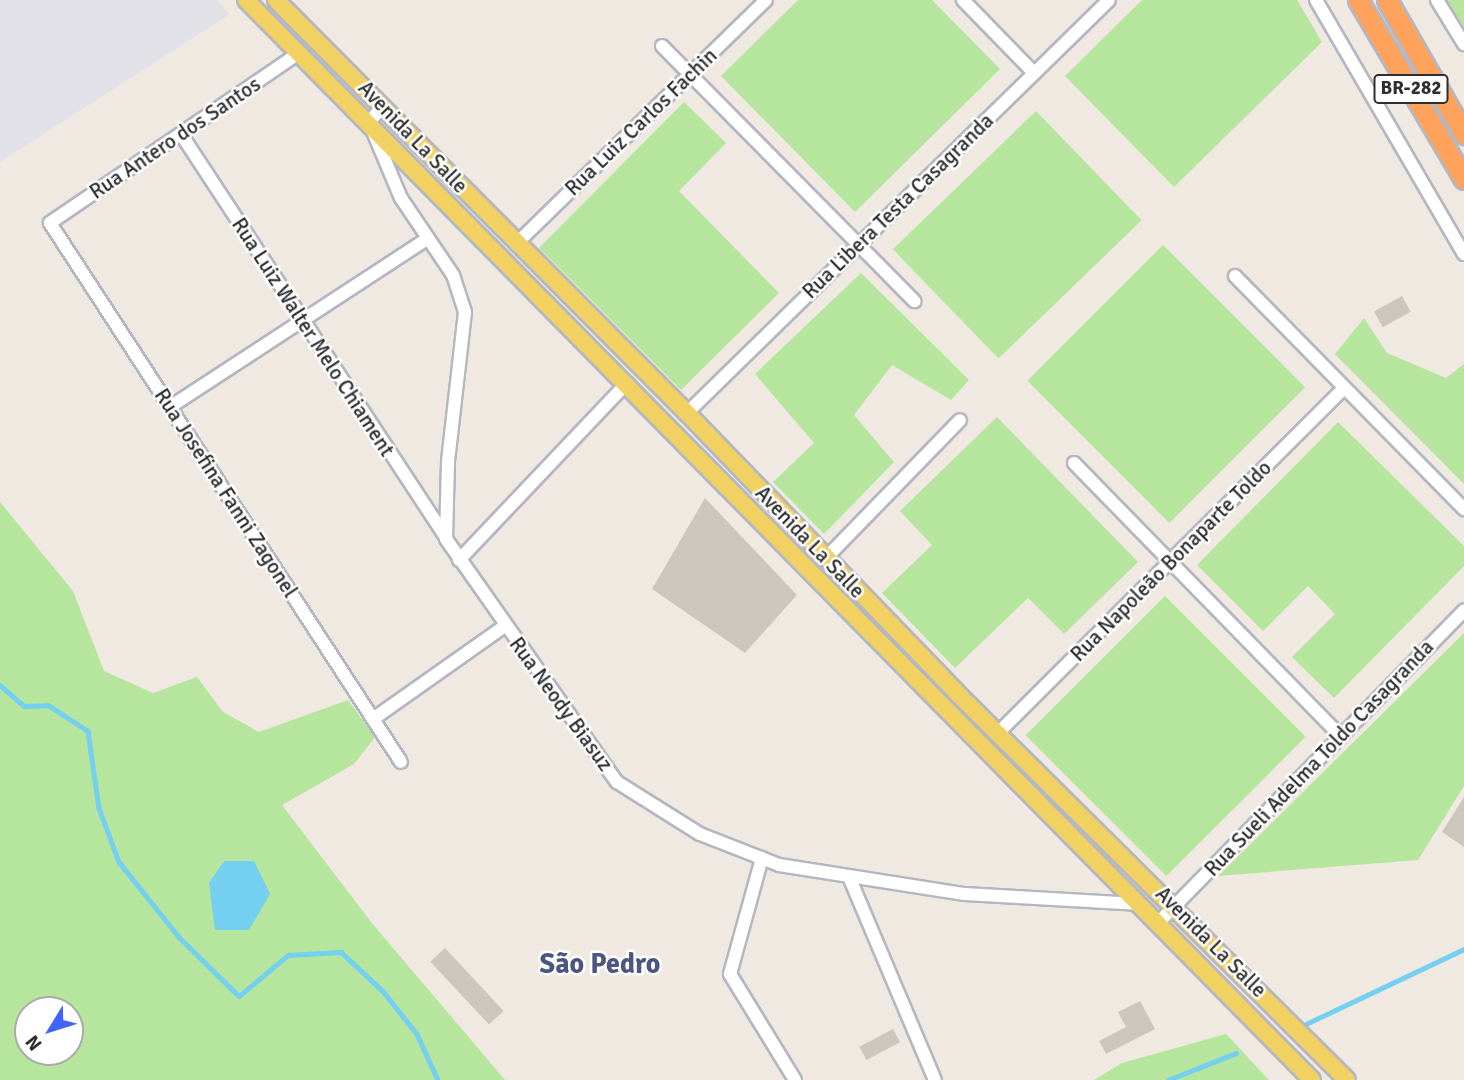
<!DOCTYPE html>
<html>
<head>
<meta charset="utf-8">
<style>
	body { margin:0 }
	#map { position:relative; width:1464px; height:1080px; overflow:hidden; background:#efe9e1; font-family:Signika,sans-serif }
	div>[style] { position:absolute }
	[style*='--x'] { left:calc(var(--x)*1px); top:calc(var(--y)*1px); width:calc(var(--w)*1px); rotate:calc(var(--a)*1deg) }
	.industrial>* { inset:0; background:#e3e1e8 }
	.green>* { inset:0; background:#b6e59e; transform-origin:0 0 }
	.water>* { inset:0; background:#75cff0 }
	.stream>* { height:4.5px; margin:-2.25px; padding:0 2.25px; transform-origin:2.25px; border-radius:2.25px; background:#75cff0 }
	.building>* { inset:0; background:#cbc7bf; transform-origin:0 0 }
	.roads { filter:drop-shadow(2px 0 #b4b7c1) drop-shadow(-2px 0 #b4b7c1) drop-shadow(0 2px #b4b7c1) drop-shadow(0 -2px #b4b7c1) }
	.minor>* { height:12px; margin:-6px; padding:0 6px; transform-origin:6px; border-radius:6px; background:#fff }
	.major>* { height:16px; margin:-8px; padding:0 8px; transform-origin:8px; border-radius:8px; background:#f2d163 }
	.highway>* { height:19px; margin:-9.5px; padding:0 9.5px; transform-origin:9.5px; border-radius:9.5px; background:#ffa35c }
	span { translate:-50% -50%; white-space:nowrap; text-align:center; line-height:1.15; -webkit-text-stroke:5px #fff; paint-order:stroke }
	.shield-label span { padding:2px 5px; background:#fff; border:2px solid; border-radius:5px; -webkit-text-stroke-width:0 }
	.shield-label { font-size:19px; color:#2e2e2e; font-weight:700 }
	.street-label { font-size:21px; color:#2e2e2e }
	.district-label { font-size:28px; color:#4d5680; font-weight:700 }
	.north { position:absolute; left:14px; top:996px; width:70px; height:70px; box-sizing:border-box; background:#fff; border:2px solid #ababab; border-radius:50%; rotate:232deg; font-size:19px; font-weight:700; line-height:28px; text-align:center; color:#2e2e2e }
	.north::after { content:''; display:block; margin:auto; width:24px; height:32px; background:#4264fb; clip-path:polygon(50% 0,100% 100%,50% 72%,0 100%) }
</style>
</head>
<body>
<div id="map">
	<div class="industrial">
		<div style="clip-path:polygon(0 0,217px 0,230px 14px,0 162px)"></div>
	</div>
	<div class="green">
		<div style="clip-path:polygon(798px 0,932px 0,1000px 69px,855px 212px,721px 76px)"></div>
		<div style="clip-path:polygon(1142px 0,1297px 0,1322px 42px,1174px 187px,1065px 76px)"></div>
		<div style="clip-path:polygon(1447px 0,1464px 0,1464px 27px)"></div>
		<div style="clip-path:polygon(684px 102px,726px 143px,679px 191px,779px 293px,681px 390px,539px 248px)"></div>
		<div style="left:1036px;top:111px;width:152px;height:199px;rotate:46deg"></div>
		<div style="left:1163px;top:245px;width:201px;height:192px;rotate:45deg"></div>
		<div style="clip-path:polygon(861px 273px,969px 380px,951px 400px,892px 365px,854px 415px,894px 462px,824px 534px,773px 482px,814px 443px,755px 374px)"></div>
		<div style="clip-path:polygon(1364px 318px,1387px 353px,1446px 378px,1464px 364px,1464px 484px,1335px 354px)"></div>
		<div style="clip-path:polygon(997px 417px,1138px 562px,1064px 634px,1028px 598px,955px 668px,882px 593px,932px 545px,900px 511px)"></div>
		<div style="clip-path:polygon(1338px 422px,1464px 546px,1464px 566px,1334px 698px,1292px 657px,1335px 614px,1308px 586px,1263px 631px,1197px 565px)"></div>
		<div style="clip-path:polygon(evenodd,0 502px,73px 591px,104px 671px,153px 693px,197px 677px,223px 712px,259px 732px,348px 700px,375px 737px,354px 764px,282px 805px,371px 922px,505px 1080px,0 1080px,0 502px,28px 1010px,70px 1010px,70px 1052px,28px 1052px,28px 1010px)"></div>
		<div style="left:1165px;top:596px;width:199px;height:197px;rotate:45deg"></div>
		<div style="clip-path:polygon(1464px 633px,1464px 786px,1418px 860px,1218px 876px)"></div>
		<div style="clip-path:polygon(1226px 1034px,1269px 1080px,1094px 1080px,1122px 1063px)"></div>
	</div>
	<div class="water">
		<div style="clip-path:polygon(224px 861px,254px 861px,270px 894px,249px 930px,215px 930px,209px 883px)"></div>
	</div>
	<div class="stream">
		<div style="--x:0;--y:685;--w:32;--a:41"></div>
		<div style="--x:24;--y:706;--w:24;--a:-2"></div>
		<div style="--x:48;--y:705;--w:48;--a:33"></div>
		<div style="--x:88;--y:731;--w:78;--a:81.9"></div>
		<div style="--x:99;--y:808;--w:58;--a:69.7"></div>
		<div style="--x:119;--y:862;--w:96;--a:51.3"></div>
		<div style="--x:179;--y:937;--w:84;--a:44.5"></div>
		<div style="--x:239;--y:996;--w:64;--a:-39.9"></div>
		<div style="--x:288;--y:955;--w:53;--a:-3.2"></div>
		<div style="--x:341;--y:952;--w:57;--a:42.9"></div>
		<div style="--x:383;--y:991;--w:55;--a:51.7"></div>
		<div style="--x:417;--y:1034;--w:51;--a:65.5"></div>
		<div style="--x:1306;--y:1024;--w:175;--a:-25.4"></div>
		<div style="--x:1168;--y:1080;--w:73;--a:-21.7"></div>
	</div>
	<div class="building">
		<div style="left:1402px;top:296px;width:18px;height:32px;rotate:61deg"></div>
		<div style="clip-path:polygon(705px 498px,797px 595px,745px 653px,652px 589px)"></div>
		<div style="clip-path:polygon(1464px 797px,1464px 847px,1442px 832px)"></div>
		<div style="left:445px;top:948px;width:86px;height:20px;rotate:47deg"></div>
		<div style="clip-path:polygon(1140px 1001px,1155px 1029px,1106px 1054px,1099px 1041px,1126px 1027px,1118px 1012px)"></div>
		<div style="left:893px;top:1029px;width:15px;height:38px;rotate:62deg"></div>
	</div>
	<div class="roads">
		<div class="minor">
			<div style="--x:963;--y:0;--w:102;--a:45.8"></div>
			<div style="--x:1316;--y:0;--w:294;--a:59.8"></div>
			<div style="--x:1437;--y:0;--w:52;--a:58.5"></div>
			<div style="--x:662;--y:46;--w:359;--a:45.3"></div>
			<div style="--x:299;--y:53;--w:301;--a:145.7"></div>
			<div style="--x:50;--y:223;--w:643;--a:56.93"></div>
			<div style="--x:383;--y:106;--w:21;--a:131"></div>
			<div style="--x:369;--y:122;--w:82;--a:67.2"></div>
			<div style="--x:401;--y:198;--w:93;--a:56"></div>
			<div style="--x:453;--y:275;--w:39;--a:72"></div>
			<div style="--x:465;--y:312;--w:151;--a:96.5"></div>
			<div style="--x:448;--y:462;--w:77;--a:91.5"></div>
			<div style="--x:446;--y:539;--w:297;--a:54.9"></div>
			<div style="--x:617;--y:782;--w:98;--a:32.1"></div>
			<div style="--x:700;--y:834;--w:85;--a:21.4"></div>
			<div style="--x:779;--y:865;--w:188;--a:8.9"></div>
			<div style="--x:965;--y:894;--w:176;--a:3.3"></div>
			<div style="--x:181;--y:134;--w:483;--a:56.7"></div>
			<div style="--x:516;--y:244;--w:349;--a:-44.3"></div>
			<div style="--x:1235;--y:276;--w:327;--a:45.5"></div>
			<div style="--x:170;--y:407;--w:307;--a:-33.2"></div>
			<div style="--x:687;--y:413;--w:590;--a:-44.38"></div>
			<div style="--x:1074;--y:463;--w:381;--a:45.7"></div>
			<div style="--x:826;--y:558;--w:192;--a:-45.8"></div>
			<div style="--x:459;--y:560;--w:244;--a:-46.5"></div>
			<div style="--x:373;--y:719;--w:161;--a:-35.2"></div>
			<div style="--x:997;--y:734;--w:490;--a:-44.9"></div>
			<div style="--x:762;--y:858;--w:120;--a:105.4"></div>
			<div style="--x:730;--y:974;--w:124;--a:58.5"></div>
			<div style="--x:850;--y:879;--w:218;--a:67.1"></div>
			<div style="--x:1159;--y:922;--w:436;--a:-45.6"></div>
		</div>
		<div class="major">
			<div style="--x:246;--y:0;--w:1517;--a:45.37"></div>
			<div style="--x:276;--y:0;--w:583;--a:45.14"></div>
			<div style="--x:687;--y:413;--w:389;--a:46"></div>
			<div style="--x:957;--y:693;--w:549;--a:44.78"></div>
		</div>
		<div class="highway">
			<div style="--x:1358;--y:0;--w:208;--a:59.4"></div>
			<div style="--x:1387;--y:0;--w:155;--a:60.1"></div>
		</div>
	</div>
	<div class="shield-label">
		<span style="left:1411px;top:89px">BR-282</span>
	</div>
	<div class="street-label">
		<span style="left:641px;top:122px;rotate:-44deg">Rua Luiz Carlos Fachin</span>
		<span style="left:413px;top:137px;rotate:46deg">Avenida La Salle</span>
		<span style="left:175px;top:138px;rotate:-34deg">Rua Antero dos Santos</span>
		<span style="left:898px;top:206px;rotate:-44deg">Rua Libera Testa Casagranda</span>
		<span style="left:313px;top:337px;rotate:57deg">Rua Luiz Walter Melo Chiament</span>
		<span style="left:226px;top:493px;rotate:57deg">Rua Josefina Fanni Zagonel</span>
		<span style="left:810px;top:542px;rotate:46deg">Avenida La Salle</span>
		<span style="left:1171px;top:561px;rotate:-45deg">Rua Napoleão Bonaparte Toldo</span>
		<span style="left:561px;top:704px;rotate:54deg">Rua Neody Biasuz</span>
		<span style="left:1319px;top:758px;rotate:-46deg">Rua Sueli Adelma Toldo Casagranda</span>
		<span style="left:1211px;top:942px;rotate:45deg">Avenida La Salle</span>
	</div>
	<div class="district-label">
		<span style="left:600px;top:964px">São Pedro</span>
	</div>
	<div class="north">N</div>
</div>
</body>
</html>
